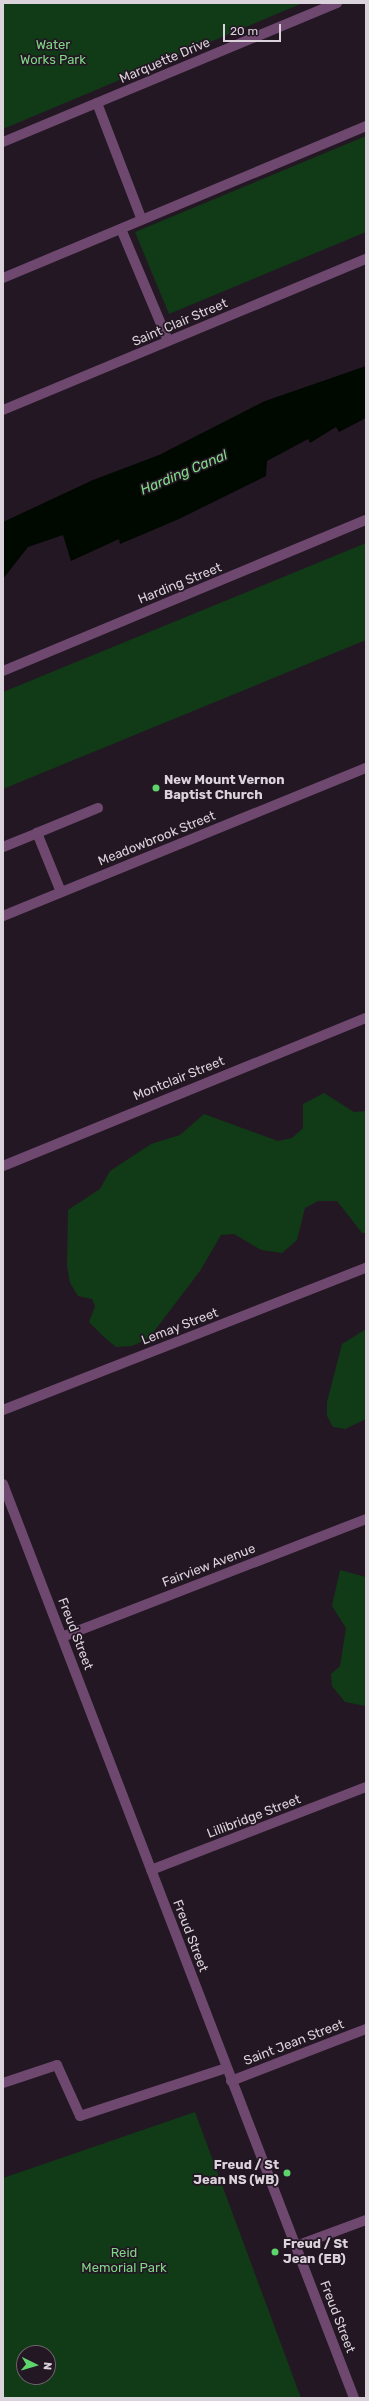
<!DOCTYPE html>
<html>
<head>
<meta charset="utf-8">
<style>
	body { margin:0 }
	#map { position:relative; width:369px; height:2401px; overflow:hidden; background:#231723; font-family:Rubik,sans-serif }
	div>[style] { position:absolute }
	[style*='--x'] { left:calc(var(--x)*1px); top:calc(var(--y)*1px); width:calc(var(--w)*1px); rotate:calc(var(--a)*1deg) }
	.green>* { inset:0; background:#113a17 }
	.water>* { inset:0; background:#000900 }
	.minor>* { height:10px; margin:-5px; padding:0 5px; transform-origin:5px; border-radius:5px; background:#6e486e }
	.dots>* { width:11px; height:11px; translate:-50% -50%; box-sizing:border-box; border:2px solid #231723; border-radius:50% }
	span { translate:-50% -50%; white-space:nowrap; text-align:center; line-height:1.15; -webkit-text-stroke:3.5px #231723; paint-order:stroke }
	.park-label { font-size:13px; color:#7fd686 }
	.street-label { font-size:13px; color:#dbd3db }
	.poi-label { font-size:13px; color:#dbd3db; font-weight:700 }
	.left { translate:0 -50%; text-align:left }
	.right { translate:-100% -50%; text-align:right }
	.water-label { font-size:14px; color:#82d989; font-style:italic }
	.frame { position:absolute; inset:0; border:4px solid #dbd3db; pointer-events:none }
	.north { position:absolute; left:16px; top:2345px; width:40px; height:40px; box-sizing:border-box; background:#231723; border:1px solid #6d626d; border-radius:50%; rotate:95deg; font-size:11px; font-weight:700; line-height:16px; text-align:center; color:#dbd3db }
	.north::after { content:''; display:block; margin:auto; width:14px; height:18px; background:#5dd56c; clip-path:polygon(50% 0,100% 100%,50% 72%,0 100%) }
	.scale { position:absolute; left:223px; top:24px; width:58px; height:18px; box-sizing:border-box; border:2px solid #dbd3db; border-top:0; padding-left:5px; font-size:12px; line-height:14px; white-space:nowrap; color:#dbd3db; -webkit-text-stroke:3px #231723; paint-order:stroke }
</style>
</head>
<body>
<div id="map">
	<div class="green">
		<div style="clip-path:polygon(3px 3px,303px 3px,3px 129px)"></div>
		<div style="clip-path:polygon(366px 136px,366px 232px,169px 314px,135px 232px)"></div>
		<div style="clip-path:polygon(366px 543px,366px 640px,3px 789px,3px 692px)"></div>
		<div style="clip-path:polygon(324px 1093px,354px 1112px,366px 1111px,366px 1233px,362px 1233px,337px 1201px,318px 1201px,305px 1208px,297px 1240px,282px 1253px,261px 1250px,234px 1234px,221px 1235px,200px 1271px,149px 1338px,132px 1346px,116px 1347px,104px 1337px,89px 1322px,95px 1306px,92px 1299px,78px 1296px,70px 1283px,67px 1266px,68px 1210px,100px 1189px,110px 1171px,151px 1144px,180px 1135px,204px 1114px,278px 1141px,292px 1138px,303px 1128px,303px 1104px)"></div>
		<div style="clip-path:polygon(366px 1329px,366px 1419px,345px 1429px,333px 1427px,327px 1416px,327px 1402px,342px 1344px)"></div>
		<div style="clip-path:polygon(340px 1570px,366px 1577px,366px 1706px,345px 1702px,332px 1686px,331px 1674px,340px 1666px,346px 1628px,332px 1606px)"></div>
		<div style="clip-path:polygon(evenodd,195px 2112px,301px 2398px,3px 2398px,3px 2178px,195px 2112px,24px 2353px,48px 2353px,48px 2377px,24px 2377px,24px 2353px)"></div>
	</div>
	<div class="water">
		<div style="clip-path:polygon(366px 366px,366px 418px,339px 432px,336px 427px,310px 443px,308px 439px,267px 461px,266px 476px,179px 519px,120px 544px,119px 539px,71px 561px,63px 535px,28px 547px,3px 579px,3px 522px,93px 480px,159px 455px,265px 401px)"></div>
	</div>
	<div class="minor">
		<div style="--x:97;--y:103;--w:125;--a:69"></div>
		<div style="--x:3;--y:142;--w:362;--a:-22.6"></div>
		<div style="--x:121;--y:229;--w:121;--a:67.2"></div>
		<div style="--x:3;--y:278;--w:394;--a:-22.7"></div>
		<div style="--x:3;--y:410;--w:393;--a:-22.6"></div>
		<div style="--x:3;--y:671;--w:393;--a:-22.6"></div>
		<div style="--x:3;--y:847;--w:37;--a:-22"></div>
		<div style="--x:61;--y:892;--w:64;--a:-112.1"></div>
		<div style="--x:37;--y:833;--w:66;--a:-22.3"></div>
		<div style="--x:3;--y:916;--w:392;--a:-22.2"></div>
		<div style="--x:3;--y:1166;--w:392;--a:-22.2"></div>
		<div style="--x:3;--y:1410;--w:390;--a:-21.4"></div>
		<div style="--x:3;--y:1484;--w:979;--a:68.99"></div>
		<div style="--x:62;--y:1637;--w:326;--a:-21.2"></div>
		<div style="--x:151;--y:1870;--w:230;--a:-21.1"></div>
		<div style="--x:231;--y:2081;--w:145;--a:-21.1"></div>
		<div style="--x:3;--y:2083;--w:57;--a:-18.4"></div>
		<div style="--x:57;--y:2065;--w:56;--a:65.7"></div>
		<div style="--x:80;--y:2116;--w:154;--a:-18.2"></div>
		<div style="--x:296;--y:2246;--w:75;--a:-20.4"></div>
	</div>
	<div class="dots">
		<div style="left:156px;top:788px;background:#5dd56c"></div>
		<div style="left:287px;top:2173px;background:#5dd56c"></div>
		<div style="left:275px;top:2252px;background:#5dd56c"></div>
	</div>
	<div class="park-label">
		<span style="left:53px;top:53px">Water<br>Works Park</span>
		<span style="left:124px;top:2261px">Reid<br>Memorial Park</span>
	</div>
	<div class="street-label">
		<span style="left:165px;top:61px;rotate:-23deg">Marquette Drive</span>
		<span style="left:180px;top:323px;rotate:-23deg">Saint Clair Street</span>
		<span style="left:180px;top:584px;rotate:-22deg">Harding Street</span>
		<span style="left:157px;top:839px;rotate:-22deg">Meadowbrook Street</span>
		<span style="left:179px;top:1079px;rotate:-22deg">Montclair Street</span>
		<span style="left:180px;top:1327px;rotate:-21deg">Lemay Street</span>
		<span style="left:209px;top:1566px;rotate:-21deg">Fairview Avenue</span>
		<span style="left:75px;top:1634px;rotate:69deg">Freud Street</span>
		<span style="left:254px;top:1817px;rotate:-21deg">Lillibridge Street</span>
		<span style="left:190px;top:1936px;rotate:69deg">Freud Street</span>
		<span style="left:294px;top:2043px;rotate:-21deg">Saint Jean Street</span>
		<span style="left:337px;top:2317px;rotate:69deg">Freud Street</span>
	</div>
	<div class="poi-label">
		<span class="left" style="left:164px;top:788px">New Mount Vernon<br>Baptist Church</span>
		<span class="right" style="left:279px;top:2173px">Freud / St<br>Jean NS (WB)</span>
		<span class="left" style="left:283px;top:2252px">Freud / St<br>Jean (EB)</span>
	</div>
	<div class="water-label">
		<span style="left:184px;top:473px;rotate:-23deg">Harding Canal</span>
	</div>
	<div class="frame"></div>
	<div class="north">N</div>
	<div class="scale">20 m</div>
</div>
</body>
</html>
